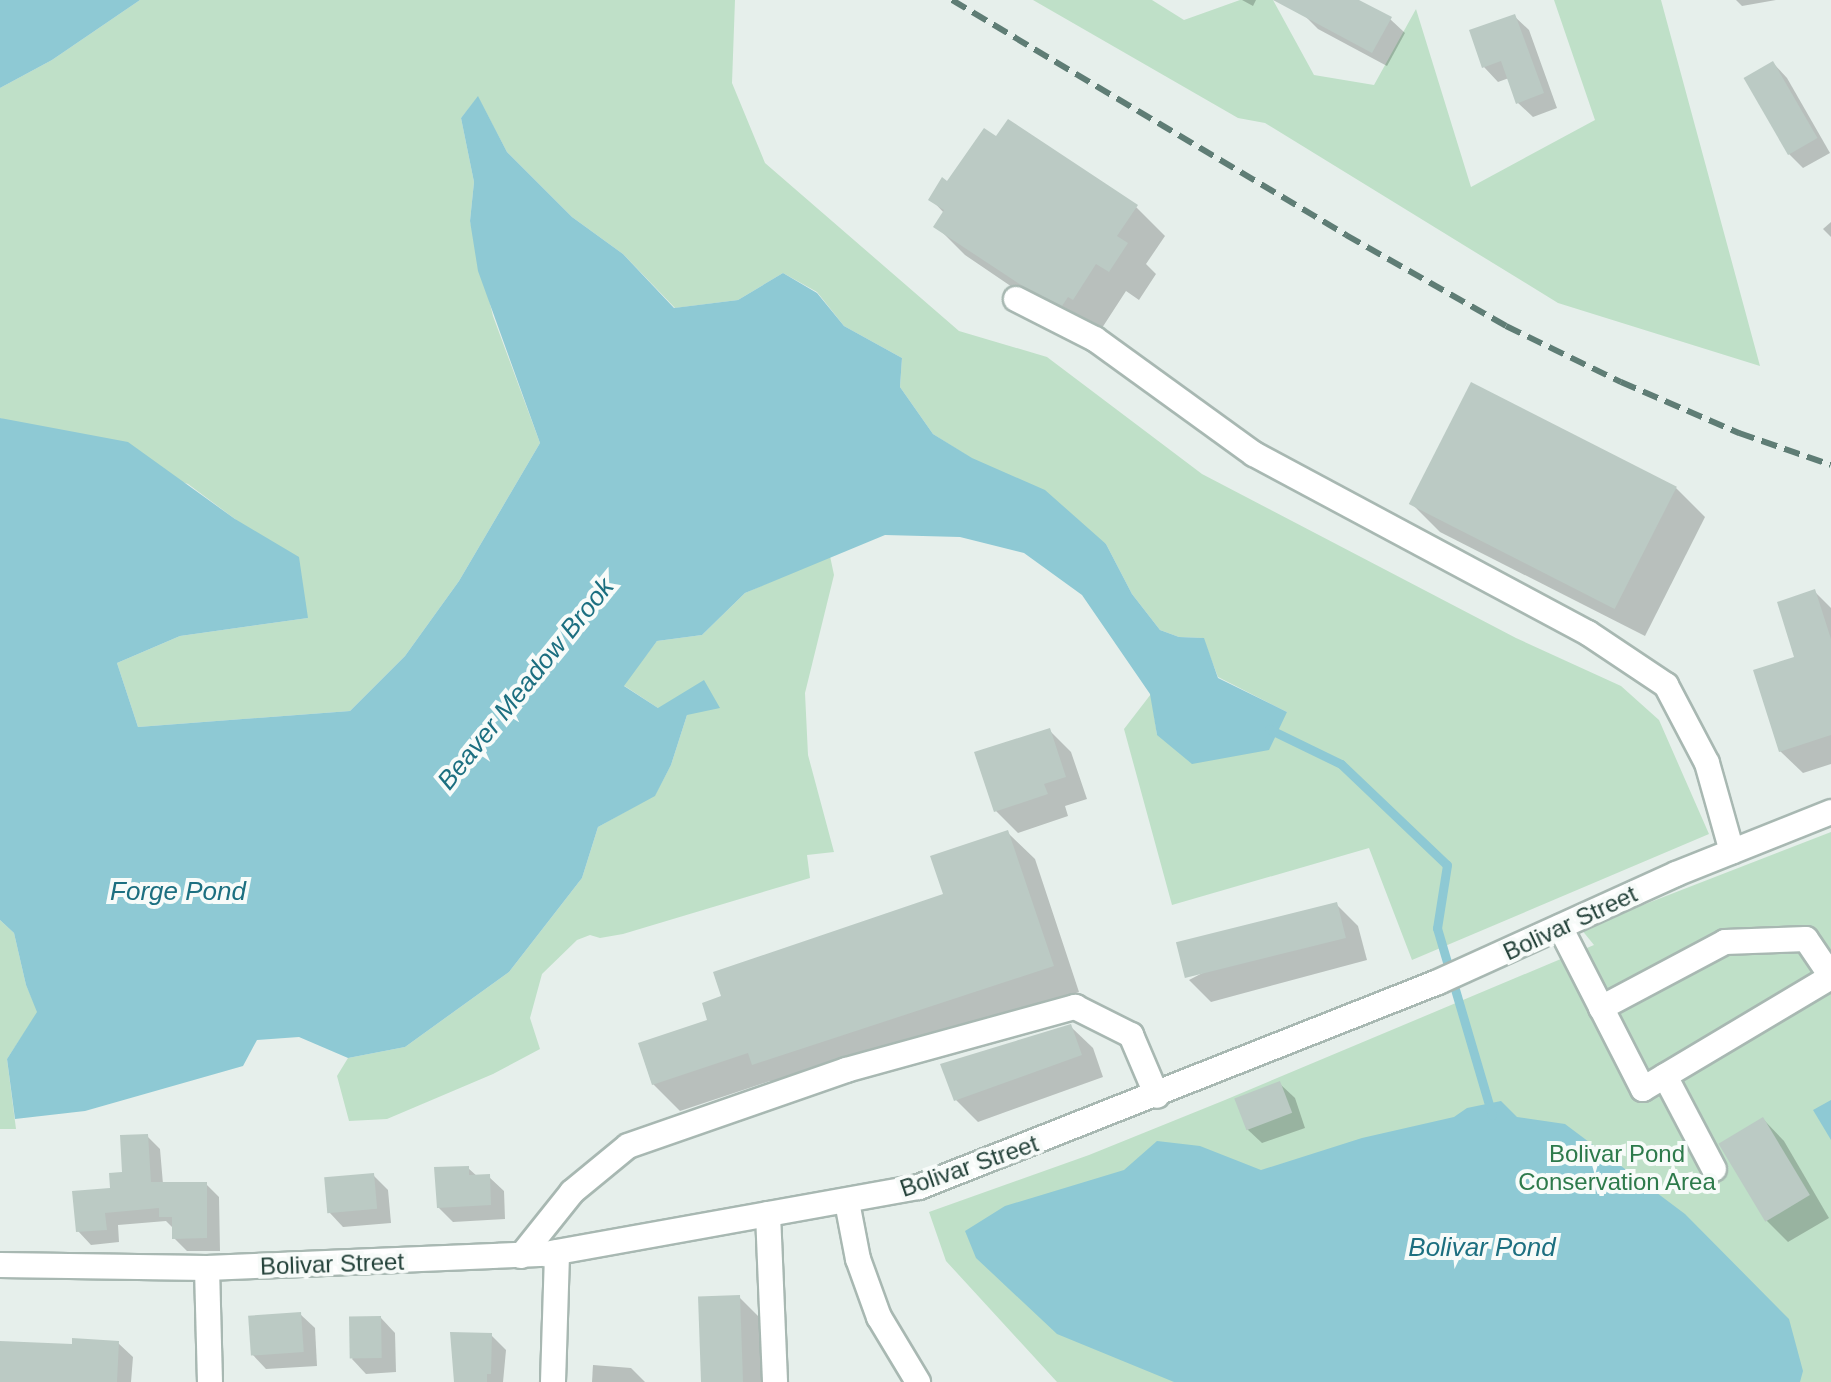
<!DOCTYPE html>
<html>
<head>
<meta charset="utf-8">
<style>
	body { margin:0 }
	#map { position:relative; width:1831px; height:1382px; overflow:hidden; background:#e6efeb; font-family:Helvetica,sans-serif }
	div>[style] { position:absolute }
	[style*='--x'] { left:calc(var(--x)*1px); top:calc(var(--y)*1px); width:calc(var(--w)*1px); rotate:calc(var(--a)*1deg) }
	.green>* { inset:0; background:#bfe0c8 }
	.water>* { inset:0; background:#8ec9d4 }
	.shadow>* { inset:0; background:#0003 }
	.stream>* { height:9px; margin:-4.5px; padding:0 4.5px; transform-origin:4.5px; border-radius:4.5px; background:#8ec9d4 }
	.building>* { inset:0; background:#bbcac4; transform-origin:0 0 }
	.roads { filter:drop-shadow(2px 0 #a8b8b2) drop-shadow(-2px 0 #a8b8b2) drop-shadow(0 2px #a8b8b2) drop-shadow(0 -2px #a8b8b2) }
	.minor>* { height:24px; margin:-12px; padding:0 12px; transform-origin:12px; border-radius:12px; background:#fff }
	.rail>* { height:6px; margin-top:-3px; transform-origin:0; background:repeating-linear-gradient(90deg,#5f7d75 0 16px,transparent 0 24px) }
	span { translate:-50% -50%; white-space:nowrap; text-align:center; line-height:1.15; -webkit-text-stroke:8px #f7fbf9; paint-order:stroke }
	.street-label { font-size:24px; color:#24423a }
	.park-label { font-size:24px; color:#2d7a4b }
	.water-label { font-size:26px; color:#1c6f80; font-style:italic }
</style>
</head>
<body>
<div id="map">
	<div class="green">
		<div style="clip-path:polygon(140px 0,735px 0,732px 83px,765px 163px,959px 331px,1047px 357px,1202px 474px,1516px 638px,1621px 686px,1659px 720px,1709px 834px,1412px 960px,1369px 848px,1172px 905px,1124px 729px,1151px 694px,1157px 735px,1287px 712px,1218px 677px,1203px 638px,1179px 637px,1160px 630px,1132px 594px,1106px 544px,933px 434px,900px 387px,902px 358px,844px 326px,817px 292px,783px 273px,738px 300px,675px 308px,623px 254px,572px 217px,507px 152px,478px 97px,461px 118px,474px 182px,470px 221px,493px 316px,540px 443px,459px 581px,405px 656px,350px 711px,138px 727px,117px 663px,180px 636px,308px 618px,235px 519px,188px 484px,0 418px,0 88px,52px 60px)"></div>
		<div style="clip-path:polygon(1033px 0,1152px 0,1184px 20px,1240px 0,1273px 0,1314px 75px,1374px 85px,1416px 9px,1471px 187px,1595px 120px,1554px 0,1661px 0,1760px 366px,1558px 303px,1265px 123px,1238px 118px)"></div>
		<div style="clip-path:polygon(830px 556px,834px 575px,805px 693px,808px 755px,834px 852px,807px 855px,810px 878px,623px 934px,600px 938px,590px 935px,577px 940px,542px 974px,530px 1018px,540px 1049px,493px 1074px,387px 1119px,349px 1121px,337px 1076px,348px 1058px,405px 1047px,509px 972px,582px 878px,598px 827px,655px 795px,671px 765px,687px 715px,658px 708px,623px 685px,657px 641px,702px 635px,745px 593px)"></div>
		<div style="clip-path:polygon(1831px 832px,1831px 1382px,1057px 1382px,946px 1261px,929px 1212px,1089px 1155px,1225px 1100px,1594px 945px,1581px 929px)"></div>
		<div style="clip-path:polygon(0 920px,14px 933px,26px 985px,38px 1012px,7px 1059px,16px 1129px,0 1129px)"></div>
	</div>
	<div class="water">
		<div style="clip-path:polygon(0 0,140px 0,52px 60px,0 88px)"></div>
		<div style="clip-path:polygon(478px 96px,507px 152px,572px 217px,623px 254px,674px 308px,738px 300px,783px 273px,817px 293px,844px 326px,902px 358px,900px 387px,933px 434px,972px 458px,1045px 490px,1106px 544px,1132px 594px,1160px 630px,1179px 637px,1204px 638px,1218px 678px,1287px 712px,1269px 750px,1192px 764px,1157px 735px,1150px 694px,1082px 595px,1024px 553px,960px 537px,885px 535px,745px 593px,702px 635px,657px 641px,624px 686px,658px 708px,704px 680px,720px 708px,687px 715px,671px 765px,655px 796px,598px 827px,582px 878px,509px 972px,405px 1047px,348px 1058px,299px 1037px,257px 1040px,243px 1066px,85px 1111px,15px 1119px,7px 1059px,37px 1012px,26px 985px,14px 933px,0 920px,0 418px,128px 442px,235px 519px,299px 557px,308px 618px,180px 636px,117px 663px,138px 727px,350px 711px,405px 656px,459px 581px,540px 443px,478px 271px,470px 221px,474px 182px,461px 118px)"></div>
		<div style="clip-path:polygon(1831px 1100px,1831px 1140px,1813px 1110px)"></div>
		<div style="clip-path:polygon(1501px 1101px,1517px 1117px,1565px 1124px,1685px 1214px,1789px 1319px,1803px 1371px,1800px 1382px,1174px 1382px,1057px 1334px,976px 1258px,965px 1231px,1005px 1206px,1124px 1170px,1157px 1141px,1200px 1146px,1261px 1170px,1362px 1138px,1454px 1117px,1467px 1108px)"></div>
	</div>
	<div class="shadow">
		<div style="clip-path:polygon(1242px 0,1256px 0,1253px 6px)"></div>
		<div style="clip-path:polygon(1311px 0,1355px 0,1390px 19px,1405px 33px,1387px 66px,1318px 29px,1304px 15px)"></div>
		<div style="clip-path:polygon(1736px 0,1776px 0,1742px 6px)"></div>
		<div style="clip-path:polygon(1514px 16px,1529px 30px,1557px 108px,1533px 117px,1518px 103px,1509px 78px,1498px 82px,1484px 67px)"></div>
		<div style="clip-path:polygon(1773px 63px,1787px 78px,1830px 153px,1803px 168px,1789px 154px,1746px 78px)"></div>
		<div style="clip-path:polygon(948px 184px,1136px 207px,1165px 236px,1146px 264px,1156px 274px,1139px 300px,1126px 291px,1102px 328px,1098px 325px,1092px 333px,1052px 314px,965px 255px,936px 226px,944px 213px,931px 199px)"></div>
		<div style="clip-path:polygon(1831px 222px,1831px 237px,1823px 229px)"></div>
		<div style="clip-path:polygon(1472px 385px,1676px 488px,1705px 517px,1645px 636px,1440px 532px,1411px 503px)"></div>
		<div style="clip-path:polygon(1815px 592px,1831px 608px,1831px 764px,1803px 773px,1780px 751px,1796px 658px)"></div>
		<div style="clip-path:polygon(1049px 730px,1071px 752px,1087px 799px,1065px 806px,1068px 816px,1018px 833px,996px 811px)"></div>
		<div style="clip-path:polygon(1008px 833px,1035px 859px,1079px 992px,780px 1091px,770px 1081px,680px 1111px,653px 1084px,710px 1021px,724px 998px,946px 896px)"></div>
		<div style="clip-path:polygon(1336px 904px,1358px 926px,1367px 960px,1211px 1002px,1189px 980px)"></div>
		<div style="clip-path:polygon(1070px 1026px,1093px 1048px,1103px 1077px,978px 1122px,956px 1100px)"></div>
		<div style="clip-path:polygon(1280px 1084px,1295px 1098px,1305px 1128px,1262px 1143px,1247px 1129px)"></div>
		<div style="clip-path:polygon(1763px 1119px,1784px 1141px,1829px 1218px,1788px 1242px,1766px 1220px)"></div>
		<div style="clip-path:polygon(147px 1136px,160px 1149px,163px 1184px,206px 1184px,219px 1197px,220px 1251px,187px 1251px,174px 1238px,174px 1229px,166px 1221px,118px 1225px,119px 1242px,91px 1245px,78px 1231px,124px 1174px)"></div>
		<div style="clip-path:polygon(468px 1168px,478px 1177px,489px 1177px,504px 1191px,505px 1219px,453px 1222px,438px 1207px)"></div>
		<div style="clip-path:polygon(374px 1176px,388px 1190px,391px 1223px,343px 1227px,329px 1212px)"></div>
		<div style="clip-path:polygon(739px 1297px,761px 1319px,763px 1382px,703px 1382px)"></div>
		<div style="clip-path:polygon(300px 1314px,315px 1328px,317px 1366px,266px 1369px,252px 1354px)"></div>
		<div style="clip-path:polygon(381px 1318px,395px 1333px,396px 1372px,366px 1374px,352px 1359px)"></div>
		<div style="clip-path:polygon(452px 1334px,491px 1335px,506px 1350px,503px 1382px,456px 1382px)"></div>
		<div style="clip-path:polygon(0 1342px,73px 1346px,118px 1343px,133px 1357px,131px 1382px,0 1382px)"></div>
		<div style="clip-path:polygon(593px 1365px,631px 1368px,645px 1382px,592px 1382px)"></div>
	</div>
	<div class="stream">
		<div style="--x:1269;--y:729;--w:80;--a:25.9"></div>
		<div style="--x:1341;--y:764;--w:146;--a:43.6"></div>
		<div style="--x:1447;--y:865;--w:64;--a:99"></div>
		<div style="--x:1437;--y:928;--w:195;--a:73.6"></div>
	</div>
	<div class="building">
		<div style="clip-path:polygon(1273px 0,1359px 0,1392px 17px,1372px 53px)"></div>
		<div style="clip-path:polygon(1515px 14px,1544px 93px,1516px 104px,1501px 61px,1482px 68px,1469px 30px)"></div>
		<div style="left:1773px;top:61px;width:89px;height:34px;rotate:60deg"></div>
		<div style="clip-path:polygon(1008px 119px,1138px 205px,1117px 236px,1128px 243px,1109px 272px,1096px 264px,1073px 300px,1068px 297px,1062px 306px,1021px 285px,933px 227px,944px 210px,928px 200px,942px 177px,947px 181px,984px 128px,996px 136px)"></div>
		<div style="left:1471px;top:382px;width:231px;height:137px;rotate:27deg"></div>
		<div style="clip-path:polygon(1815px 589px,1831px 639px,1831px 735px,1779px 752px,1753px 670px,1794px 657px,1777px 602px)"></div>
		<div style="clip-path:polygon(1050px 728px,1066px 777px,1044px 784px,1048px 794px,994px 812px,974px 752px)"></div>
		<div style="clip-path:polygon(1008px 830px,1054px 966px,752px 1065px,748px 1053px,652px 1085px,638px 1043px,707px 1020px,702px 1003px,721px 996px,713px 972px,943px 894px,930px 856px)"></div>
		<div style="left:1337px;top:902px;width:37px;height:166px;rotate:76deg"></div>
		<div style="clip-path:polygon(1071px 1024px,1082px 1055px,954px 1101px,940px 1064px)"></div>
		<div style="left:1280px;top:1081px;width:34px;height:49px;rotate:69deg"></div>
		<div style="left:1763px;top:1117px;width:91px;height:52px;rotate:59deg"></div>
		<div style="clip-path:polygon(148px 1134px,151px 1182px,207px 1182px,207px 1238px,172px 1239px,172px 1217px,159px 1217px,159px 1208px,105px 1213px,107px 1230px,76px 1232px,72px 1191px,110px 1188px,109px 1173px,122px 1172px,120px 1135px)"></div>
		<div style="clip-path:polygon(469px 1166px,469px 1175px,490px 1174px,491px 1205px,437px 1208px,434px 1167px)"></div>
		<div style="left:374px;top:1173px;width:36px;height:50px;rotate:85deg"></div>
		<div style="left:740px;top:1295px;width:87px;height:42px;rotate:88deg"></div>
		<div style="left:301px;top:1312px;width:40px;height:53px;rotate:86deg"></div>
		<div style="left:381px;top:1316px;width:42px;height:32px;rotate:89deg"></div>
		<div style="clip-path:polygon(450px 1332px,492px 1333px,491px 1374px,487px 1374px,487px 1382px,454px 1382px)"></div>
		<div style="clip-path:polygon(72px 1338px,119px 1341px,117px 1382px,0 1382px,0 1341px,72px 1344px)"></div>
	</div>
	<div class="roads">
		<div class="minor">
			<div style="--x:1016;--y:299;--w:89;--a:26.9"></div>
			<div style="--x:1095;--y:339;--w:196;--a:35.9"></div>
			<div style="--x:1254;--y:454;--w:379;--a:28.2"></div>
			<div style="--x:1588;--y:633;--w:94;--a:33.7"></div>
			<div style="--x:1666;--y:685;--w:88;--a:62.3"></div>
			<div style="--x:1707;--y:763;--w:92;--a:74.3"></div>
			<div style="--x:1560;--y:927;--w:182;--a:62.9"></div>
			<div style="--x:1643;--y:1089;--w:219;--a:-30.8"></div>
			<div style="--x:1601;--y:1008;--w:140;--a:-28"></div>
			<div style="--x:1725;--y:942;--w:81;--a:-2.1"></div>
			<div style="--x:1806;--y:939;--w:45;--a:56"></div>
			<div style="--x:1665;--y:1076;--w:105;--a:62.2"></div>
			<div style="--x:847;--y:1202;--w:58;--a:79.1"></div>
			<div style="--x:858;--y:1259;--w:62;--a:70.1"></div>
			<div style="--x:879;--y:1317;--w:76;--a:59"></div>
			<div style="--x:768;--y:1214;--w:168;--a:87.6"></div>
			<div style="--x:521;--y:1256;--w:82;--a:-51.4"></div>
			<div style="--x:572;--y:1192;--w:72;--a:-39.4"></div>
			<div style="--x:628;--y:1146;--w:231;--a:-19.2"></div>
			<div style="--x:846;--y:1070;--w:238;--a:-15.4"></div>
			<div style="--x:1075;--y:1007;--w:63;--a:26.6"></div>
			<div style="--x:1131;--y:1035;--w:66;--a:66.9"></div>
			<div style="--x:0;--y:1265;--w:207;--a:0.8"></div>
			<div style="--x:207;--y:1268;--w:339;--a:-2.4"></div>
			<div style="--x:546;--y:1254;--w:379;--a:-10.2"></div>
			<div style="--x:919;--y:1187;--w:558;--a:-21.55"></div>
			<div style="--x:1438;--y:982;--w:261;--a:-24.4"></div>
			<div style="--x:1676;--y:874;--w:167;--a:-21.8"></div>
			<div style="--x:207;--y:1268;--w:114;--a:88.5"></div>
			<div style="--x:553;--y:1382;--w:130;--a:-88.2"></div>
		</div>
	</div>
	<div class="rail">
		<div style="--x:952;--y:0;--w:459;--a:30.8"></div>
		<div style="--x:1346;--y:235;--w:184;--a:29.6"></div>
		<div style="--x:1506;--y:326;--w:128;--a:26"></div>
		<div style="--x:1621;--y:382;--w:129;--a:23.4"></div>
		<div style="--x:1739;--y:433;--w:97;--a:19.2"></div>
	</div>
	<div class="street-label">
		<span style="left:1570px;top:923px;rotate:-25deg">Bolivar Street</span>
		<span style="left:969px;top:1166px;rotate:-19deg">Bolivar Street</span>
		<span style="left:332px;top:1264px;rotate:-2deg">Bolivar Street</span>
	</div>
	<div class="park-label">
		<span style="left:1617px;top:1168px">Bolivar Pond<br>Conservation Area</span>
	</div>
	<div class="water-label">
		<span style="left:526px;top:684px;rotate:-51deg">Beaver Meadow Brook</span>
		<span style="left:178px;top:892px">Forge Pond</span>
		<span style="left:1482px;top:1248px">Bolivar Pond</span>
	</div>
</div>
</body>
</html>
